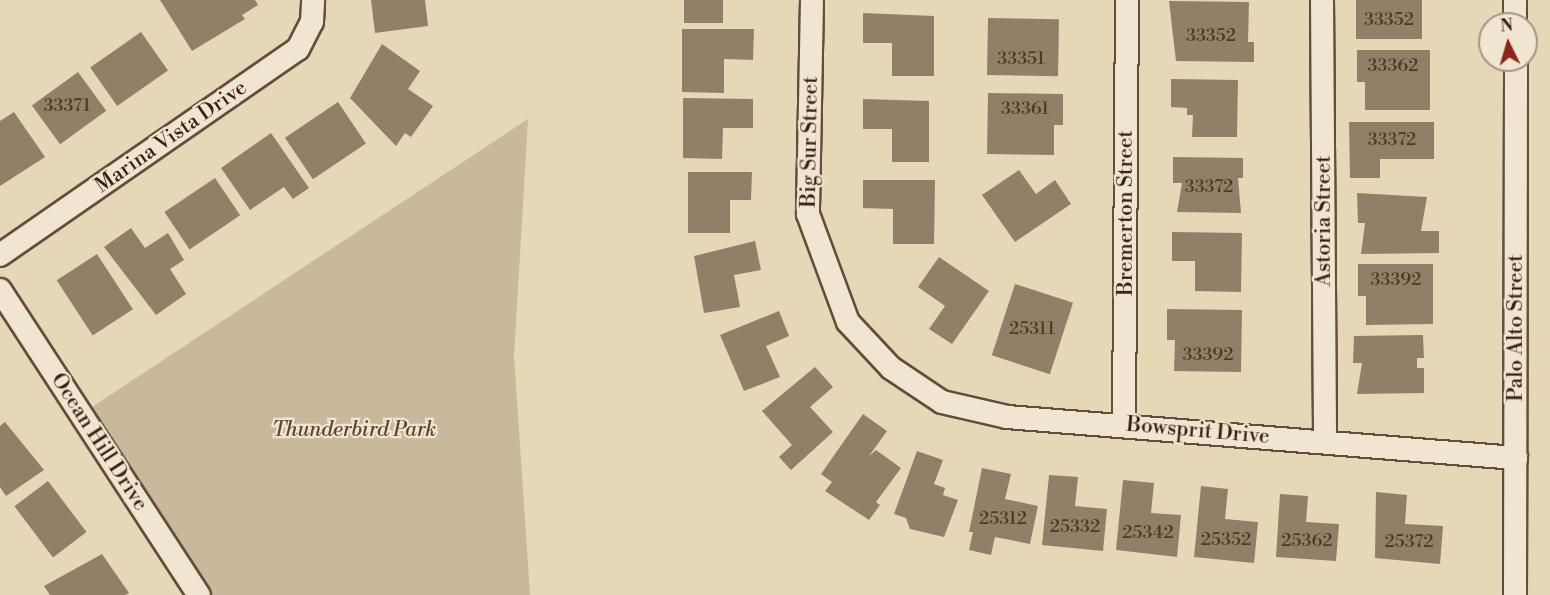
<!DOCTYPE html>
<html>
<head>
<meta charset="utf-8">
<style>
	body { margin:0 }
	#map { position:relative; width:1550px; height:595px; overflow:hidden; background:#e6d7b7; font-family:"Libre Bodoni",serif }
	div>[style] { position:absolute }
	[style*='--x'] { left:calc(var(--x)*1px); top:calc(var(--y)*1px); width:calc(var(--w)*1px); rotate:calc(var(--a)*1deg) }
	.green>* { inset:0; background:#c9b89b }
	.building>* { inset:0; background:#937f67; transform-origin:0 0 }
	.roads { filter:drop-shadow(2px 0 #644d3a) drop-shadow(-2px 0 #644d3a) drop-shadow(0 2px #644d3a) drop-shadow(0 -2px #644d3a) }
	.street>* { height:22px; margin:-11px; padding:0 11px; transform-origin:11px; border-radius:11px; background:#efe5d0 }
	span { translate:-50% -50%; white-space:nowrap; text-align:center; line-height:1.15; -webkit-text-stroke:4.5px #efe5d0; paint-order:stroke }
	.number-label { font-size:18px; color:#503726 }
	.number-label span { -webkit-text-stroke-width:0 }
	.street-label { font-size:21px; color:#391f11 }
	.park-label { font-size:21px; color:#5d4534; font-style:italic }
	.north { position:absolute; left:1478px; top:12px; width:60px; height:60px; box-sizing:border-box; background:#efe5d0; border:2px solid #a69684; border-radius:50%; rotate:355deg; font-size:16px; font-weight:700; line-height:24px; text-align:center; color:#391f11 }
	.north::after { content:''; display:block; margin:auto; width:21px; height:27px; background:#8f2418; clip-path:polygon(50% 0,100% 100%,50% 72%,0 100%) }
</style>
</head>
<body>
<div id="map">
	<div class="green">
		<div style="clip-path:polygon(528px 119px,514px 356px,530px 595px,212px 595px,92px 407px)"></div>
	</div>
	<div class="building">
		<div style="clip-path:polygon(160px 0,255px 0,258px 5px,242px 15px,245px 19px,192px 51px)"></div>
		<div style="clip-path:polygon(371px 0,425px 0,428px 26px,375px 33px)"></div>
		<div style="left:684px;top:0;width:39px;height:23px"></div>
		<div style="left:1356px;top:0;width:66px;height:39px"></div>
		<div style="clip-path:polygon(1169px 1px,1249px 2px,1248px 42px,1254px 42px,1254px 62px,1176px 61px)"></div>
		<div style="clip-path:polygon(863px 13px,934px 16px,934px 76px,892px 76px,892px 43px,863px 43px)"></div>
		<div style="left:988px;top:18px;width:71px;height:57px;rotate:1deg"></div>
		<div style="clip-path:polygon(682px 29px,754px 29px,753px 60px,724px 59px,724px 93px,682px 92px)"></div>
		<div style="left:141px;top:32px;width:47px;height:62px;rotate:55deg"></div>
		<div style="clip-path:polygon(382px 44px,420px 71px,408px 89px,433px 106px,411px 137px,405px 133px,396px 146px,350px 98px)"></div>
		<div style="clip-path:polygon(1357px 50px,1430px 50px,1430px 110px,1365px 110px,1365px 82px,1357px 82px)"></div>
		<div style="left:78px;top:72px;width:48px;height:57px;rotate:54deg"></div>
		<div style="clip-path:polygon(1171px 79px,1238px 80px,1237px 137px,1192px 137px,1193px 115px,1187px 115px,1187px 108px,1171px 107px)"></div>
		<div style="clip-path:polygon(988px 93px,1063px 94px,1063px 125px,1054px 125px,1054px 155px,987px 154px)"></div>
		<div style="clip-path:polygon(683px 98px,753px 99px,753px 128px,723px 128px,722px 159px,683px 158px)"></div>
		<div style="clip-path:polygon(863px 99px,929px 101px,929px 162px,892px 162px,892px 129px,863px 129px)"></div>
		<div style="left:338px;top:102px;width:50px;height:64px;rotate:56deg"></div>
		<div style="clip-path:polygon(14px 112px,45px 157px,0 186px,0 121px)"></div>
		<div style="clip-path:polygon(1349px 122px,1434px 122px,1434px 159px,1380px 159px,1380px 178px,1350px 178px)"></div>
		<div style="clip-path:polygon(271px 133px,309px 188px,293px 199px,284px 187px,250px 210px,221px 168px)"></div>
		<div style="clip-path:polygon(1173px 157px,1243px 158px,1243px 178px,1238px 178px,1241px 213px,1177px 212px,1182px 183px,1173px 183px)"></div>
		<div style="clip-path:polygon(1019px 170px,1036px 194px,1055px 180px,1071px 204px,1015px 242px,982px 195px)"></div>
		<div style="clip-path:polygon(688px 172px,752px 172px,751px 200px,730px 200px,730px 233px,688px 233px)"></div>
		<div style="left:215px;top:178px;width:45px;height:61px;rotate:56deg"></div>
		<div style="clip-path:polygon(863px 180px,935px 180px,934px 244px,893px 244px,893px 209px,863px 208px)"></div>
		<div style="clip-path:polygon(1357px 193px,1427px 197px,1421px 231px,1439px 231px,1439px 253px,1361px 254px,1365px 223px,1358px 223px)"></div>
		<div style="clip-path:polygon(131px 228px,145px 248px,168px 233px,184px 260px,170px 269px,186px 294px,156px 315px,104px 247px)"></div>
		<div style="clip-path:polygon(1172px 232px,1242px 233px,1241px 292px,1195px 291px,1195px 261px,1172px 261px)"></div>
		<div style="clip-path:polygon(755px 241px,761px 270px,734px 275px,740px 307px,704px 313px,694px 256px)"></div>
		<div style="left:97px;top:254px;width:66px;height:48px;rotate:57deg"></div>
		<div style="clip-path:polygon(939px 257px,989px 291px,952px 344px,929px 329px,945px 306px,918px 287px)"></div>
		<div style="clip-path:polygon(1358px 264px,1433px 264px,1433px 324px,1366px 325px,1366px 296px,1358px 296px)"></div>
		<div style="left:1015px;top:284px;width:61px;height:75px;rotate:18deg"></div>
		<div style="clip-path:polygon(1167px 309px,1242px 310px,1241px 372px,1174px 371px,1175px 340px,1167px 340px)"></div>
		<div style="clip-path:polygon(779px 311px,789px 336px,766px 346px,780px 377px,744px 391px,720px 335px)"></div>
		<div style="clip-path:polygon(1423px 335px,1424px 358px,1417px 358px,1417px 368px,1424px 368px,1424px 393px,1357px 394px,1362px 363px,1353px 363px,1354px 336px)"></div>
		<div style="clip-path:polygon(815px 367px,833px 387px,810px 407px,833px 432px,791px 470px,779px 457px,792px 445px,762px 411px)"></div>
		<div style="clip-path:polygon(863px 414px,887px 431px,869px 456px,876px 450px,901px 468px,876px 502px,880px 505px,869px 520px,825px 491px,832px 482px,821px 474px)"></div>
		<div style="clip-path:polygon(5px 422px,44px 470px,6px 496px,0 487px,0 426px)"></div>
		<div style="clip-path:polygon(917px 451px,943px 460px,934px 484px,945px 488px,943px 495px,958px 500px,944px 537px,910px 529px,906px 518px,894px 514px)"></div>
		<div style="clip-path:polygon(982px 468px,1011px 474px,1005px 499px,1038px 506px,1030px 544px,995px 537px,991px 555px,969px 550px,973px 532px,969px 532px)"></div>
		<div style="clip-path:polygon(1049px 475px,1078px 477px,1075px 506px,1107px 509px,1103px 551px,1042px 545px)"></div>
		<div style="clip-path:polygon(1123px 480px,1154px 483px,1151px 513px,1181px 515px,1177px 557px,1116px 550px)"></div>
		<div style="left:48px;top:481px;width:64px;height:42px;rotate:53deg"></div>
		<div style="clip-path:polygon(1201px 486px,1228px 489px,1225px 519px,1258px 522px,1254px 563px,1194px 557px)"></div>
		<div style="clip-path:polygon(1376px 492px,1407px 495px,1405px 524px,1443px 526px,1440px 564px,1375px 558px)"></div>
		<div style="clip-path:polygon(1280px 494px,1308px 496px,1306px 522px,1339px 524px,1336px 561px,1276px 557px)"></div>
		<div style="clip-path:polygon(102px 554px,129px 593px,125px 595px,50px 595px,44px 586px)"></div>
	</div>
	<div class="roads">
		<div class="street">
			<div style="--x:812;--y:0;--w:214;--a:91.1"></div>
			<div style="--x:808;--y:214;--w:115;--a:69.7"></div>
			<div style="--x:848;--y:322;--w:63;--a:46.9"></div>
			<div style="--x:891;--y:368;--w:61;--a:33.7"></div>
			<div style="--x:942;--y:402;--w:67;--a:13"></div>
			<div style="--x:1007;--y:417;--w:511;--a:4.61"></div>
			<div style="--x:1322;--y:0;--w:441;--a:89.6"></div>
			<div style="--x:1515;--y:0;--w:24;--a:90"></div>
			<div style="--x:0;--y:255;--w:362;--a:-34.7"></div>
			<div style="--x:298;--y:49;--w:30;--a:-63"></div>
			<div style="--x:312;--y:22;--w:22;--a:-87"></div>
			<div style="--x:0;--y:290;--w:364;--a:56.9"></div>
			<div style="--x:1124;--y:425;--w:425;--a:-89.6"></div>
			<div style="--x:1515;--y:595;--w:535;--a:-89.89"></div>
		</div>
	</div>
	<div class="number-label">
		<span style="left:1389px;top:20px">33352</span>
		<span style="left:1211px;top:36px">33352</span>
		<span style="left:1021px;top:59px">33351</span>
		<span style="left:1393px;top:66px">33362</span>
		<span style="left:67px;top:106px">33371</span>
		<span style="left:1025px;top:109px">33361</span>
		<span style="left:1392px;top:140px">33372</span>
		<span style="left:1209px;top:187px">33372</span>
		<span style="left:1396px;top:280px">33392</span>
		<span style="left:1032px;top:329px">25311</span>
		<span style="left:1208px;top:355px">33392</span>
		<span style="left:1003px;top:519px">25312</span>
		<span style="left:1075px;top:527px">25332</span>
		<span style="left:1148px;top:533px">25342</span>
		<span style="left:1226px;top:540px">25352</span>
		<span style="left:1307px;top:541px">25362</span>
		<span style="left:1409px;top:542px">25372</span>
	</div>
	<div class="street-label">
		<span style="left:171px;top:137px;rotate:-35deg">Marina Vista Drive</span>
		<span style="left:810px;top:142px;rotate:-89deg">Big Sur Street</span>
		<span style="left:1126px;top:213px;rotate:-90deg">Bremerton Street</span>
		<span style="left:1324px;top:221px;rotate:-90deg">Astoria Street</span>
		<span style="left:1516px;top:328px;rotate:-90deg">Palo Alto Street</span>
		<span style="left:1198px;top:431px;rotate:5deg">Bowsprit Drive</span>
		<span style="left:99px;top:442px;rotate:57deg">Ocean Hill Drive</span>
	</div>
	<div class="park-label">
		<span style="left:354px;top:430px">Thunderbird Park</span>
	</div>
	<div class="north">N</div>
</div>
</body>
</html>
